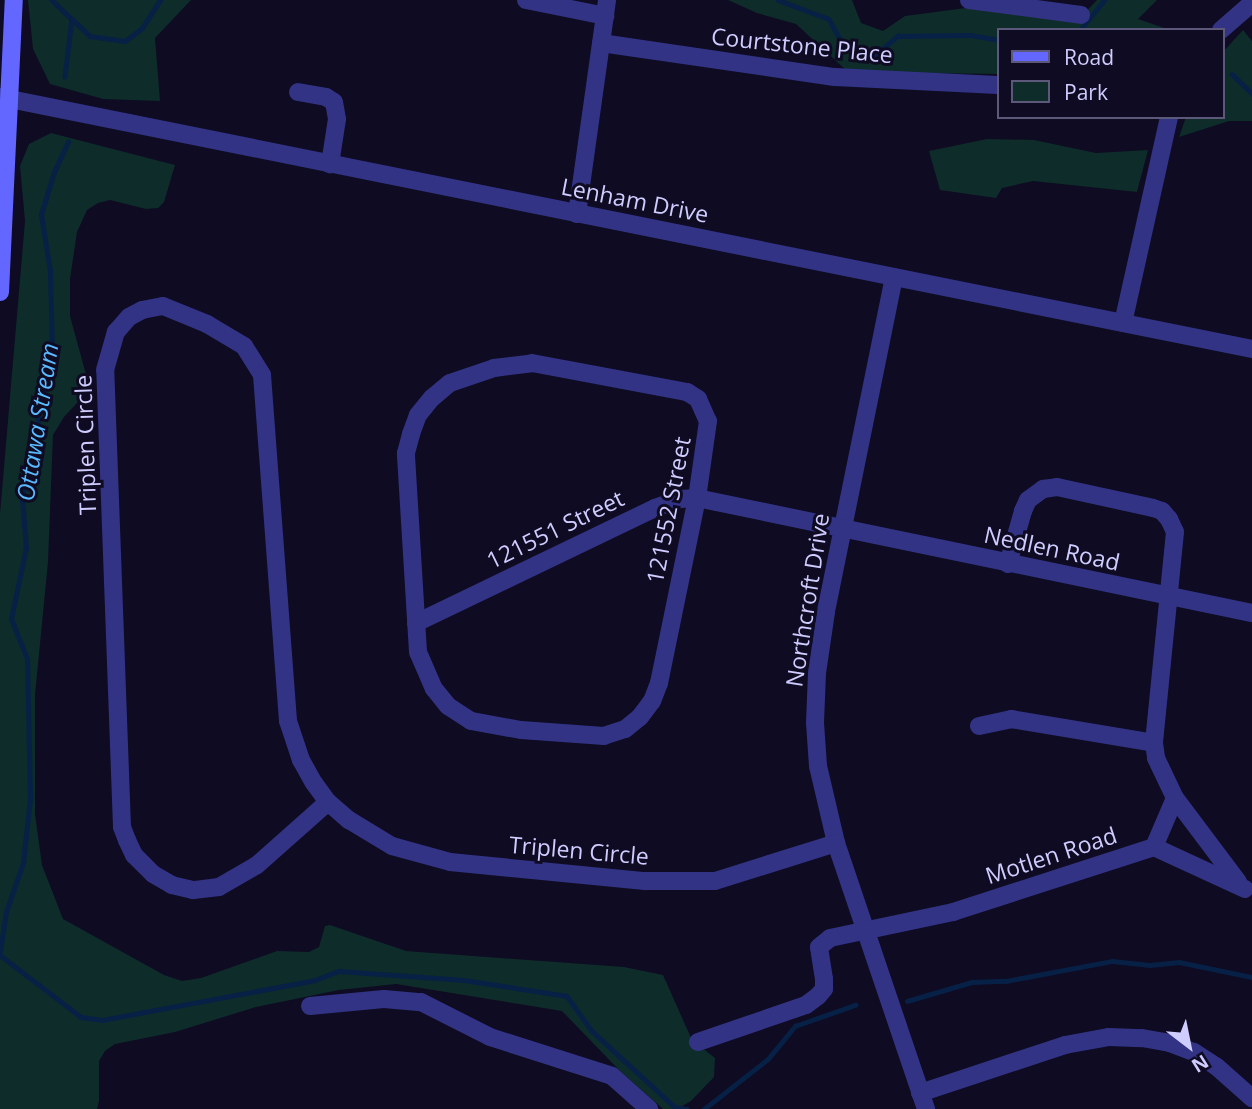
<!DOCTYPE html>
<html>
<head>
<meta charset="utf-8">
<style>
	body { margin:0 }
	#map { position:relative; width:1252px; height:1109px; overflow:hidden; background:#0e0b22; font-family:"Open Sans",sans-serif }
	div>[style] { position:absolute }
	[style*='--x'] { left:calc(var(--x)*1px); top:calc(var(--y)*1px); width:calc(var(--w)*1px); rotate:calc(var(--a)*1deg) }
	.green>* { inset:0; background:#0e2c2a }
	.stream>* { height:4.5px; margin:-2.25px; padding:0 2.25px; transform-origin:2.25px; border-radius:2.25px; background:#072045 }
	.minor>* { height:18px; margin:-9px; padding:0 9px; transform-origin:9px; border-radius:9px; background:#323385 }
	.tertiary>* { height:18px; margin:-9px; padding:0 9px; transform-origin:9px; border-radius:9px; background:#323385 }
	.secondary>* { height:18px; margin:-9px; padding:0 9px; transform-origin:9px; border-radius:9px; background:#6366ff }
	span { translate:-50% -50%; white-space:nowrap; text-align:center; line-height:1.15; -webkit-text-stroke:6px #0e0b22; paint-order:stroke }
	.street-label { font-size:23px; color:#cfccff }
	.water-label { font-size:24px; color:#5abaff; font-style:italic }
	.legend { position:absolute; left:997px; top:28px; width:228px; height:91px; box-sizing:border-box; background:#0e0b22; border:2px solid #5b587a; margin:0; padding:9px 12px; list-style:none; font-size:21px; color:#cfccff }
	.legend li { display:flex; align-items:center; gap:14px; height:35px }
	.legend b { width:35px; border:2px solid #5b587a }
	.north { position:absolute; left:1154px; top:1011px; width:70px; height:70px; -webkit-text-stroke:5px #0e0b22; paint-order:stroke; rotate:148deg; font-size:19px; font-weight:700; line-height:28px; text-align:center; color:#cfccff }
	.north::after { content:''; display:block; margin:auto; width:24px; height:32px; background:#cfccff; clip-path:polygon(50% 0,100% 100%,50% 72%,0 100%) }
</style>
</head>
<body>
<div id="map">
	<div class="green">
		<div style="clip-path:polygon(28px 0,191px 0,155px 38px,160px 101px,103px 99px,50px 84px,33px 49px)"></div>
		<div style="clip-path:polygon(728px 0,852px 0,861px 23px,883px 31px,905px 16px,966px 8px,1077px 21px,1097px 0,1157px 0,1138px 19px,1170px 30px,998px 30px,998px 74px,848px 72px,796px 24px,757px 13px)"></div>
		<div style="clip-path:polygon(1243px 30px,1252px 41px,1252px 121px,1229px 121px,1179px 137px,1186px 117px,1222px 117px,1222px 53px)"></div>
		<div style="clip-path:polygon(51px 133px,175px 165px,164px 202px,158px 208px,146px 209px,110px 200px,98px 203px,87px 210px,77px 232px,70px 279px,70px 316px,90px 389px,64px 417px,53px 435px,48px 562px,35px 695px,35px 814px,42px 865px,63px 919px,164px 975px,182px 981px,201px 978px,277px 951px,309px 952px,319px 947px,325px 926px,330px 925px,406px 951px,624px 967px,663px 975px,692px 1040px,715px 1058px,714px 1077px,691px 1101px,677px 1109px,663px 1109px,620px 1071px,562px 1011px,396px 984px,339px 990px,256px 1007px,175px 1032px,115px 1044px,105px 1051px,99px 1061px,99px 1101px,97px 1109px,0 1109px,0 514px,25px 221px,20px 166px,29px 144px)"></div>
		<div style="clip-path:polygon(987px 139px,1034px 140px,1096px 153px,1148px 150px,1137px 192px,1033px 181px,1002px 188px,996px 198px,940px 190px,929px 151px)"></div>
	</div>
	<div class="stream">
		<div style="--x:52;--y:0;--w:28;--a:44"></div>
		<div style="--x:72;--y:19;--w:58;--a:96.9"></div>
		<div style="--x:778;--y:0;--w:54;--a:20.4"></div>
		<div style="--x:829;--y:19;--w:26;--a:61"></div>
		<div style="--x:842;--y:42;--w:25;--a:43"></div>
		<div style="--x:860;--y:59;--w:9;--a:6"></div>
		<div style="--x:869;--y:60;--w:38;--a:-40"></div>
		<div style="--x:898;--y:36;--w:73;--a:-0.8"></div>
		<div style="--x:971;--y:35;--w:27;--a:10"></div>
		<div style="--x:72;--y:19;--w:25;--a:43"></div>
		<div style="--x:90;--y:36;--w:35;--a:8"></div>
		<div style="--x:125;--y:41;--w:21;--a:-37"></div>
		<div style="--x:142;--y:28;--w:33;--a:-57"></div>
		<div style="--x:1080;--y:30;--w:38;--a:-51"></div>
		<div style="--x:1137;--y:30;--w:4;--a:0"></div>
		<div style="--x:1232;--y:74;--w:28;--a:44"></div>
		<div style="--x:0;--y:952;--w:40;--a:-81.5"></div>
		<div style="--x:6;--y:912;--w:52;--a:-70.9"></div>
		<div style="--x:23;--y:863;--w:64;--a:-83.8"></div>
		<div style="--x:30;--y:799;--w:140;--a:-91.2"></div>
		<div style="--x:27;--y:659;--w:43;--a:-111.8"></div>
		<div style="--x:11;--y:619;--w:73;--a:-78.1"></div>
		<div style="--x:26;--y:548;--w:49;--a:-94.7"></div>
		<div style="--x:22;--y:499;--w:150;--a:-78.5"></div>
		<div style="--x:52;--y:352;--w:81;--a:-91.4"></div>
		<div style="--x:50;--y:271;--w:57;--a:-99.1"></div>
		<div style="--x:41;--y:215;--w:45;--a:-73.2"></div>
		<div style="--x:54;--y:172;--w:33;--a:-65"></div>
		<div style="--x:0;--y:955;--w:102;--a:37.4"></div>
		<div style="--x:81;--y:1017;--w:21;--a:8"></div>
		<div style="--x:102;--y:1020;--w:217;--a:-10.6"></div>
		<div style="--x:315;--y:980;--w:26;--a:-21"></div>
		<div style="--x:339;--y:971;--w:125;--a:4.1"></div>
		<div style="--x:464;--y:980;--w:104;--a:8.8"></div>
		<div style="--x:567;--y:996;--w:43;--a:54.5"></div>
		<div style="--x:592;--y:1031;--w:113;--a:42.5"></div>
		<div style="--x:675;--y:1107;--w:12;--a:9"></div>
		<div style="--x:907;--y:1001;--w:68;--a:-16.3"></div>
		<div style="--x:972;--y:982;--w:34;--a:-2"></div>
		<div style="--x:1006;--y:981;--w:108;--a:-10.7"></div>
		<div style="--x:1112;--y:961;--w:38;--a:6"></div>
		<div style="--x:1150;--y:965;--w:29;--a:-6"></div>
		<div style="--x:1179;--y:962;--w:75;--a:11.6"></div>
		<div style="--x:704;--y:1109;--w:81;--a:-38"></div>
		<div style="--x:768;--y:1059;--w:43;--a:-50.7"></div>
		<div style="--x:795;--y:1026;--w:64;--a:-19.3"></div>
	</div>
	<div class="minor">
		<div style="--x:526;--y:0;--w:81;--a:11.4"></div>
		<div style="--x:969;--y:0;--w:113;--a:7.6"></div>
		<div style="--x:1221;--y:30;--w:41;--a:-41.1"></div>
		<div style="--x:601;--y:43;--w:236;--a:8.3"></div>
		<div style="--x:835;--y:77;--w:163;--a:2.8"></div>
		<div style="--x:298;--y:92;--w:28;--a:10"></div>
		<div style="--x:326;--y:97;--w:9;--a:32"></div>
		<div style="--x:334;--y:102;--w:17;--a:80"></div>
		<div style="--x:337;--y:119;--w:46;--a:98.8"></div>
		<div style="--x:894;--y:277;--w:342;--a:101.5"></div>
		<div style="--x:826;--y:612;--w:62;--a:98.4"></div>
		<div style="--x:817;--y:673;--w:50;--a:92.3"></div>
		<div style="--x:815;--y:723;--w:43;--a:86"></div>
		<div style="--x:818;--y:766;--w:79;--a:76.8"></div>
		<div style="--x:836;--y:843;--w:281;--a:71.3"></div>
		<div style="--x:1123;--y:323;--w:211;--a:-77.4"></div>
		<div style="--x:532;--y:363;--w:158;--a:10.6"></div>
		<div style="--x:687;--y:392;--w:13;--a:32"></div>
		<div style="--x:698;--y:399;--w:24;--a:66"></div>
		<div style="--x:708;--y:421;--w:78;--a:98.1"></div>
		<div style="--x:697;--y:498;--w:189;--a:101.6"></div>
		<div style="--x:659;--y:683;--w:19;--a:111"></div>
		<div style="--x:652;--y:701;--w:20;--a:127"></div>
		<div style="--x:640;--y:717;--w:19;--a:141"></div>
		<div style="--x:625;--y:729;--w:22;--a:162"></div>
		<div style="--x:604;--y:736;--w:83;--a:-175.9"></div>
		<div style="--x:521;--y:730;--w:51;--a:-169.8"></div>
		<div style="--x:471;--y:721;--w:27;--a:-147"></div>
		<div style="--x:448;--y:706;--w:22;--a:-129"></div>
		<div style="--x:434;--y:689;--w:40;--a:-113.4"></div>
		<div style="--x:418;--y:652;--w:199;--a:-93.5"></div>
		<div style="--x:406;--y:453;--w:20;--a:-75"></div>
		<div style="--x:411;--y:434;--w:20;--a:-70"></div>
		<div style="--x:418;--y:415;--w:22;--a:-51"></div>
		<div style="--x:432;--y:398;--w:23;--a:-40"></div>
		<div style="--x:450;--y:383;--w:46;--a:-18.8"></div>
		<div style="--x:494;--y:368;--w:38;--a:-7"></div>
		<div style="--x:1008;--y:564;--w:55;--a:-74.2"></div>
		<div style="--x:1023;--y:511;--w:12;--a:-66"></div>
		<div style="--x:1028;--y:500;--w:19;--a:-36"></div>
		<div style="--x:1043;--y:489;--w:14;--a:-8"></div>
		<div style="--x:1057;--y:487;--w:98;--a:12.3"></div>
		<div style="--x:1153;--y:508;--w:9;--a:18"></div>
		<div style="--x:1162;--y:511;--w:11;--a:49"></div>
		<div style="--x:1169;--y:519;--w:14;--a:65"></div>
		<div style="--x:1175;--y:532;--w:212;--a:95.7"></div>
		<div style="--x:1154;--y:743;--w:15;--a:82"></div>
		<div style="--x:1156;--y:758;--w:44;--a:64.6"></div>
		<div style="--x:1175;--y:798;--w:105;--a:53.1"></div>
		<div style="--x:416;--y:623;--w:265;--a:-25.7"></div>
		<div style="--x:655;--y:508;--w:27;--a:-20"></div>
		<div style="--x:680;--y:499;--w:17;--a:-3"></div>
		<div style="--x:697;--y:498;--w:567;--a:11.71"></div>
		<div style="--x:979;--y:726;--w:33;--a:-12"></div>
		<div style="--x:1011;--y:719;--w:145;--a:9.5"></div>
		<div style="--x:328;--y:802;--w:95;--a:138.4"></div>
		<div style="--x:257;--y:865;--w:44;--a:149.9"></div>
		<div style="--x:219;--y:887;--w:26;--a:173"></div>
		<div style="--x:193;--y:890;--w:22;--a:-167"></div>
		<div style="--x:172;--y:885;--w:22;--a:-150"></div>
		<div style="--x:153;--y:874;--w:27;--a:-135"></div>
		<div style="--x:134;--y:855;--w:17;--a:-115"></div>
		<div style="--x:127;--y:840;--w:14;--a:-111"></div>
		<div style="--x:122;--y:827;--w:457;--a:-92.1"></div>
		<div style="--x:105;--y:370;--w:40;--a:-74"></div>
		<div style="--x:116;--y:332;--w:20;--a:-49"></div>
		<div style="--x:129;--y:317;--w:15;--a:-28"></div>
		<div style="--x:142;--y:310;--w:21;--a:-11"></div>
		<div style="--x:163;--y:306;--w:48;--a:22.2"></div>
		<div style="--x:207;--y:324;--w:43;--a:30.7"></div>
		<div style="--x:244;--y:346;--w:34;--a:58"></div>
		<div style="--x:262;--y:375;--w:347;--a:85.7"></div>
		<div style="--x:288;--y:721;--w:41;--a:71.6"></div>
		<div style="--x:301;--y:760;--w:26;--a:61"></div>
		<div style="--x:314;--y:783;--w:24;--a:54"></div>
		<div style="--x:328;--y:802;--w:28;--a:41"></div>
		<div style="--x:349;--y:820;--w:50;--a:31.2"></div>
		<div style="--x:392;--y:846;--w:60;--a:15.4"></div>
		<div style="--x:450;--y:862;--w:196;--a:5.6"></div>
		<div style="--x:645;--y:881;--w:70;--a:0"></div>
		<div style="--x:715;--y:881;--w:127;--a:-17.4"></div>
		<div style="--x:1154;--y:847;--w:53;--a:-66.8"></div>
		<div style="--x:310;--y:1006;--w:74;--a:-5.4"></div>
		<div style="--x:384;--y:999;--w:37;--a:5"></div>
		<div style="--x:421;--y:1002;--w:77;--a:26.9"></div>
		<div style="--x:490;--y:1037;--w:128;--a:17.7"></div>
		<div style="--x:612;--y:1076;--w:50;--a:41.7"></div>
		<div style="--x:698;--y:1042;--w:114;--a:-18.9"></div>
		<div style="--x:806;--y:1005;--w:15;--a:-37"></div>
		<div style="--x:818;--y:996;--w:9;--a:-49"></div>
		<div style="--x:824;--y:989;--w:10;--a:-90"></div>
		<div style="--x:824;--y:979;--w:32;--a:-99"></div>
		<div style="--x:819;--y:947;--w:14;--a:-39"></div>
		<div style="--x:830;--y:938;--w:126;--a:-11.9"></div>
		<div style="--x:953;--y:912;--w:211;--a:-17.9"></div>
		<div style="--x:1154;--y:847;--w:100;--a:24.8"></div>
		<div style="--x:920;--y:1093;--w:153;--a:-18.3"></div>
		<div style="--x:1065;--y:1045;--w:45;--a:-10.3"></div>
		<div style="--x:1109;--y:1037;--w:33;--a:2"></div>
		<div style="--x:1142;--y:1038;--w:28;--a:10"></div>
		<div style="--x:1170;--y:1043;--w:26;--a:21"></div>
		<div style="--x:1194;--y:1052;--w:27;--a:33"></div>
		<div style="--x:1217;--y:1067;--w:47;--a:41.5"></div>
	</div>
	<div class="tertiary">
		<div style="--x:0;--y:97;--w:1277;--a:11.38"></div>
		<div style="--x:577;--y:214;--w:216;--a:-82"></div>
	</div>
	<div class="secondary">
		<div style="--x:0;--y:292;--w:292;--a:-87.3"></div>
	</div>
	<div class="street-label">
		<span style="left:802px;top:45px;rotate:6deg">Courtstone Place</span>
		<span style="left:635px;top:200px;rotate:11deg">Lenham Drive</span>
		<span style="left:85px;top:445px;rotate:-92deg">Triplen Circle</span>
		<span style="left:668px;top:510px;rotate:-79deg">121552 Street</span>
		<span style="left:555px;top:529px;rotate:-26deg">121551 Street</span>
		<span style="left:1052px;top:548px;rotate:12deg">Nedlen Road</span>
		<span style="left:807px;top:600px;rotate:-81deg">Northcroft Drive</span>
		<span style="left:579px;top:850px;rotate:5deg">Triplen Circle</span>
		<span style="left:1051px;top:855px;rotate:-18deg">Motlen Road</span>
	</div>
	<div class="water-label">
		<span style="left:37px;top:422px;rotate:-81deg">Ottawa Stream</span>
	</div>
	<ul class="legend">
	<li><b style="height:9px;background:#6366ff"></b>Road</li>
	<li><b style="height:19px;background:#0e2c2a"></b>Park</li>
	</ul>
	<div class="north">N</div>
</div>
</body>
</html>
